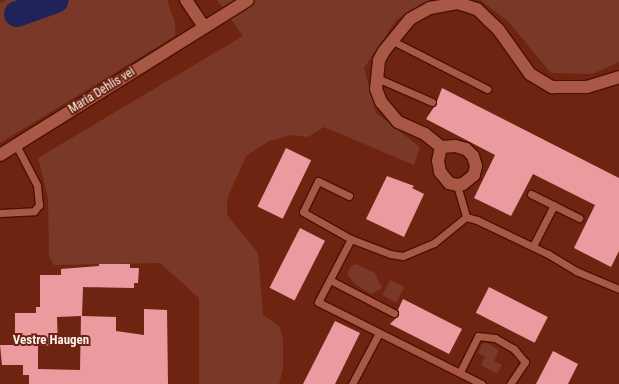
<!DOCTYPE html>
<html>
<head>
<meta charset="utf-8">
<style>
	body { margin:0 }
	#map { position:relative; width:619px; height:384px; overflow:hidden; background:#6e2411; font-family:"Roboto Condensed",sans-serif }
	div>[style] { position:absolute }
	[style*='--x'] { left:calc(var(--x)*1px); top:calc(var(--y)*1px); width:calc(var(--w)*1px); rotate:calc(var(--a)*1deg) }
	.green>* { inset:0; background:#7a3928; transform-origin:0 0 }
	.river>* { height:26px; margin:-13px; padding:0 13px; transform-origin:13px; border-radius:13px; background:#1f235a }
	.building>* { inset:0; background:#eb9ba0; transform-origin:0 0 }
	.roads { filter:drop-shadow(1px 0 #491103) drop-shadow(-1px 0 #491103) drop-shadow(0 1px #491103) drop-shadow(0 -1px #491103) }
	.lane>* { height:7px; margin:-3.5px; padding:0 3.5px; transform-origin:3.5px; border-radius:3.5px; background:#a85844 }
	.street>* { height:12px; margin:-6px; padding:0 6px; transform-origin:6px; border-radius:6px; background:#a85844 }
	span { translate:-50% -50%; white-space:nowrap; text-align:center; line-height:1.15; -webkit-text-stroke:4px #6e2411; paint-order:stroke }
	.street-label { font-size:12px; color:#fbf2ef }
	.neighbourhood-label { font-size:13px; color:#fbf2ef; font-weight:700 }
</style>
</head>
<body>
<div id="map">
	<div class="green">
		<div style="clip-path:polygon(6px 0,167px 0,175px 23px,175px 36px,0 143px,0 3px)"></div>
		<div style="clip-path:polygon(217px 0,440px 0,397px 19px,364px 68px,376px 113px,420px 147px,414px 165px,324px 127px,308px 137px,292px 135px,269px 141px,246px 156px,227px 199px,227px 215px,258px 253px,263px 315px,279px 326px,283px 338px,283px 369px,279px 384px,199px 384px,199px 298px,160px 263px,54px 265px,49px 256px,48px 198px,38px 158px,243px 36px)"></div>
		<div style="clip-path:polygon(480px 0,619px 0,619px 62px,592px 74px,551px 73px,508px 21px)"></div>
		<div style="clip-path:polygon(356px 264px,375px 273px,382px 288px,371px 294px,356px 285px,347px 274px,352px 265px)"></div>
		<div style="left:390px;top:280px;width:16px;height:17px;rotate:27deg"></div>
		<div style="clip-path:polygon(487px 343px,499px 350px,494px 361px,502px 365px,497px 374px,481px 365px,485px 357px,478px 353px,482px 344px)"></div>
	</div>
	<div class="river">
		<div style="--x:17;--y:14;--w:41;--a:-19.7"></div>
	</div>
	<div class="building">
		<div style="clip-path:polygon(442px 88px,619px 178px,619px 251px,611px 267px,574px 248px,595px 205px,533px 174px,511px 216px,474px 198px,495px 155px,426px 119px,436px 104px)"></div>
		<div style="left:286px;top:148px;width:28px;height:65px;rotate:26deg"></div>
		<div style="clip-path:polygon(387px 176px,414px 186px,412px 188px,424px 194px,404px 237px,366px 219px)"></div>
		<div style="left:300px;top:228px;width:28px;height:67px;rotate:27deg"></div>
		<div style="clip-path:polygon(evenodd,99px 264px,130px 264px,130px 268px,139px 268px,138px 283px,134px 283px,134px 288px,83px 287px,82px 316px,116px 317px,116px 331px,144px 335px,144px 309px,167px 310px,168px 384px,29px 384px,29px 375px,23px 375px,23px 365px,2px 365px,0 345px,15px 345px,15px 313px,36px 313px,36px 307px,40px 307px,40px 275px,61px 275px,61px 269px,99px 266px,99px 264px,81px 316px,80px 370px,38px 369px,38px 345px,58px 346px,57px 317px,81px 316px)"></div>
		<div style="left:489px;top:287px;width:66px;height:29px;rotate:27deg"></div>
		<div style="clip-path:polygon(403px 299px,462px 329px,449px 354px,390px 324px,399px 315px,398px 310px)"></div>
		<div style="clip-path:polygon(335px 321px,360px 333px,335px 384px,303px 384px)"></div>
		<div style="clip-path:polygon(553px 351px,578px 364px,568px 384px,536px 384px)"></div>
	</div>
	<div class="roads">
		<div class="lane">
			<div style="--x:391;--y:40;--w:108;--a:27"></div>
			<div style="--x:377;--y:78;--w:60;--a:23.6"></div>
			<div style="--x:457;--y:185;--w:33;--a:74"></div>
			<div style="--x:531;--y:194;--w:54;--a:26.6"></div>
			<div style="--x:349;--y:196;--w:34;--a:-154"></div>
			<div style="--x:318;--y:181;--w:34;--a:116"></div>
			<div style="--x:303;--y:212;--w:55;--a:29.4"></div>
			<div style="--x:351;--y:239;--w:42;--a:21"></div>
			<div style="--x:390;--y:254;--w:13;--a:9"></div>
			<div style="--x:403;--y:256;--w:34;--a:-23"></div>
			<div style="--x:434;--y:243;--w:41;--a:-39.1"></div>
			<div style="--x:466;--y:217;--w:11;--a:15"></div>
			<div style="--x:477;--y:220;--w:79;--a:25.6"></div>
			<div style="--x:548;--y:254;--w:33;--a:31"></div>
			<div style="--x:576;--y:271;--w:47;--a:22.7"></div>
			<div style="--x:0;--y:213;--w:34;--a:-3"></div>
			<div style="--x:34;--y:211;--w:8;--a:-50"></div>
			<div style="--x:39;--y:205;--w:20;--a:-96"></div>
			<div style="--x:37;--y:185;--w:45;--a:-117.7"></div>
			<div style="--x:351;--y:239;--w:71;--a:117.6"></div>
			<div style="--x:318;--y:302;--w:183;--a:26.6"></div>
			<div style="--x:533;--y:246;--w:46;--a:-62.9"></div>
			<div style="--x:330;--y:280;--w:72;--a:27.3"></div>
			<div style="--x:460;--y:372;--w:40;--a:-63.4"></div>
			<div style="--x:478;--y:336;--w:17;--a:7"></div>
			<div style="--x:495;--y:338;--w:22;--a:30"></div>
			<div style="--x:514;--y:349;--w:17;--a:50"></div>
			<div style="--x:525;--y:362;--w:27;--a:124"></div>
			<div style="--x:352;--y:384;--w:58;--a:-62.1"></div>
		</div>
		<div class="street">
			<div style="--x:186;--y:0;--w:32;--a:56"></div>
			<div style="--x:455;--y:146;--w:11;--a:15"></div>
			<div style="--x:466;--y:149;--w:10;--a:45"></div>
			<div style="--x:473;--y:156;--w:10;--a:73"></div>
			<div style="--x:476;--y:166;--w:9;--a:103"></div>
			<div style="--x:474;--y:175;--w:14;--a:141"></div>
			<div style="--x:463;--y:184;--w:6;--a:171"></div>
			<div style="--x:457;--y:185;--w:8;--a:-166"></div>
			<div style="--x:449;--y:183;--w:14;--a:-129"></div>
			<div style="--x:440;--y:172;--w:11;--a:-100"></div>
			<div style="--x:438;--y:161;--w:14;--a:-78"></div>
			<div style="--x:441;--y:147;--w:14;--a:-4"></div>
			<div style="--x:441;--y:147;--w:21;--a:-141"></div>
			<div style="--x:425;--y:134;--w:30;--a:-156"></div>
			<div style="--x:398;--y:122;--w:26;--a:-130"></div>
			<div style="--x:381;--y:102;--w:14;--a:-111"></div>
			<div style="--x:376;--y:89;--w:29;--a:-84"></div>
			<div style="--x:379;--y:60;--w:10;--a:-61"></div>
			<div style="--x:384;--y:51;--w:41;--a:-50.9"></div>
			<div style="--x:410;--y:19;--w:23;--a:-29"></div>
			<div style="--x:430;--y:8;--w:28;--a:-10"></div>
			<div style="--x:458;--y:3;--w:20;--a:18"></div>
			<div style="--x:477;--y:9;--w:29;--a:44"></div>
			<div style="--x:498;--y:29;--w:55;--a:54.6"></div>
			<div style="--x:530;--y:74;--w:26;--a:31"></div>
			<div style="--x:552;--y:87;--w:35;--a:0"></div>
			<div style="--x:587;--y:87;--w:34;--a:-17"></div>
			<div style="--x:0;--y:155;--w:292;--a:-32"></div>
		</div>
	</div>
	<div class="street-label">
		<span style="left:102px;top:91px;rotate:-32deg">Maria Dehlis vei</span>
	</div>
	<div class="neighbourhood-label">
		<span style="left:51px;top:340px">Vestre Haugen</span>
	</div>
</div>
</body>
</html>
